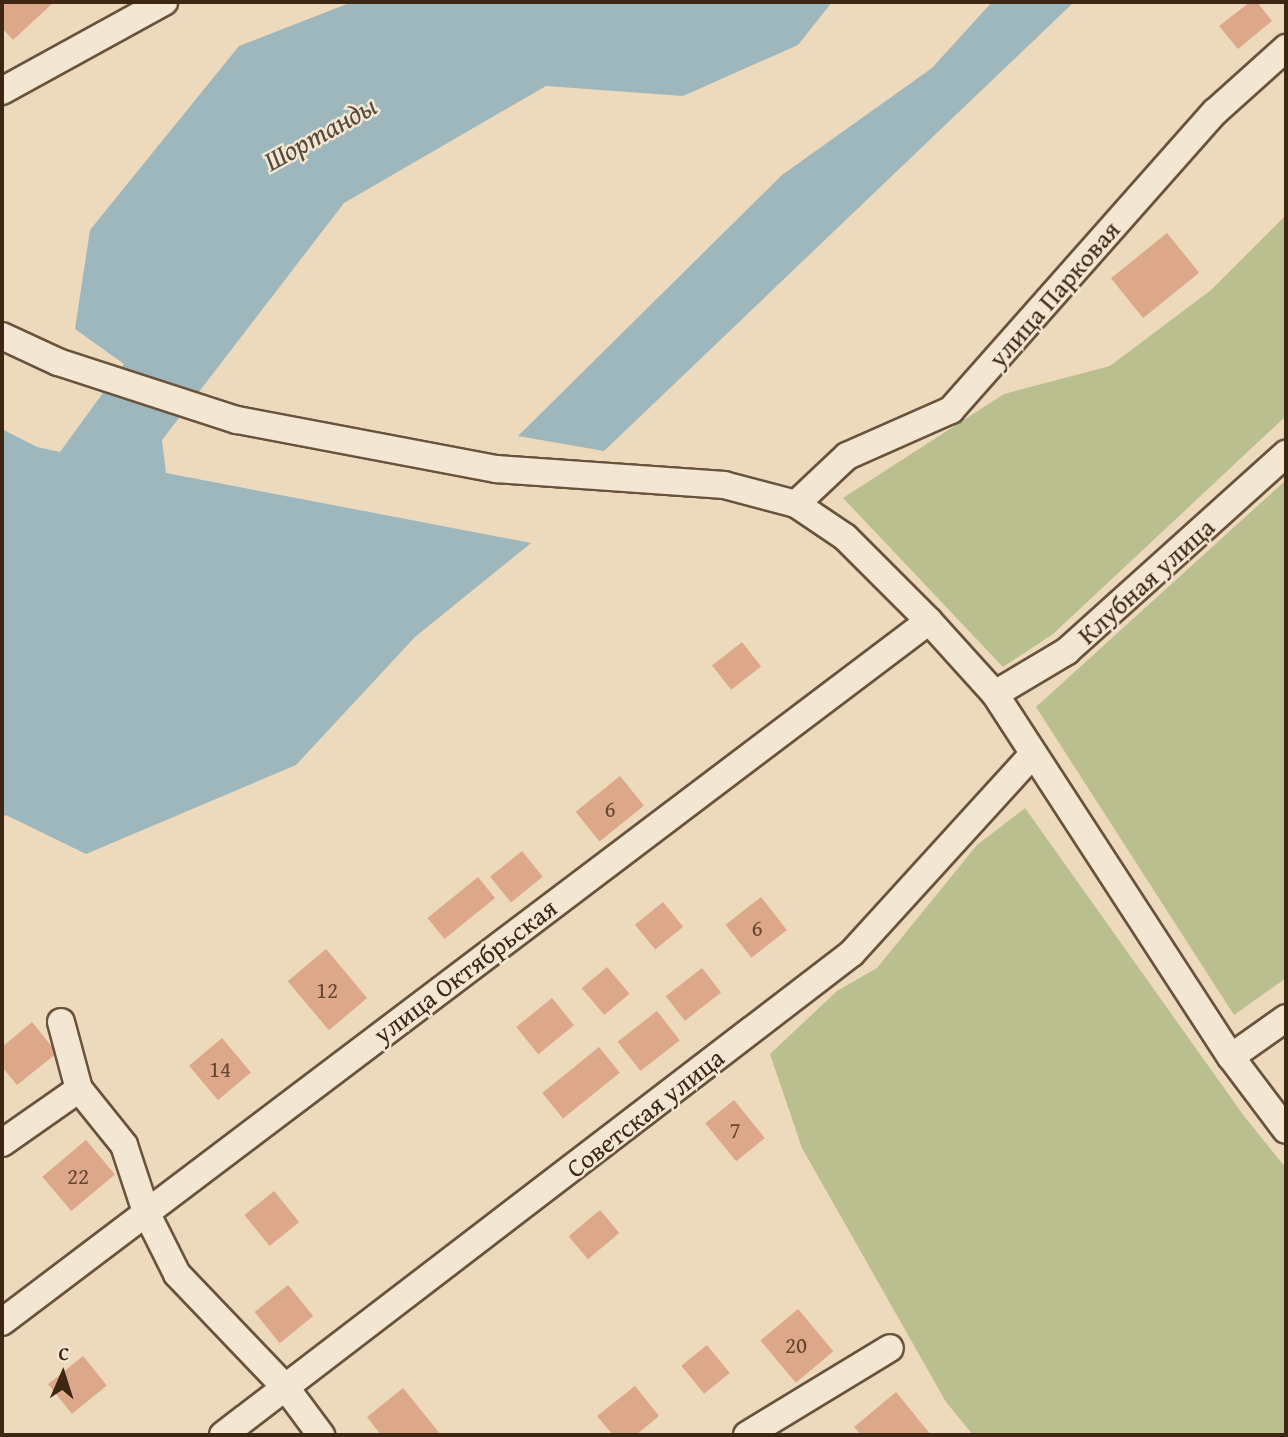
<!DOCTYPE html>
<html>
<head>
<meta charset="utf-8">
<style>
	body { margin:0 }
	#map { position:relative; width:1288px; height:1437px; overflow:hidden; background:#edd9bc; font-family:"Gentium Book Plus",serif }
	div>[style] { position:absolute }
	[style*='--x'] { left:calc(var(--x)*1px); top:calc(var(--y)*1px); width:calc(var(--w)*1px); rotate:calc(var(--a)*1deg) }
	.green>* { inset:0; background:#babf8f }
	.water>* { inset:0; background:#9eb7bc }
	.building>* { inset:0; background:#dda889; transform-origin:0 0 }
	.roads { filter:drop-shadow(2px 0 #69533c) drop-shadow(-2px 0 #69533c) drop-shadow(0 2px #69533c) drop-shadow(0 -2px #69533c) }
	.minor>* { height:26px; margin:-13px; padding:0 13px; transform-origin:13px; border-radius:13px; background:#f3e6d3 }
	span { translate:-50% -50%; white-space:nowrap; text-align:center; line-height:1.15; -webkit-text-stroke:5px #f3e6d3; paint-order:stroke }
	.number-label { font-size:23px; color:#654630 }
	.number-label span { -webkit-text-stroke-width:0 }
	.street-label { font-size:26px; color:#3d2612 }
	.water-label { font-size:28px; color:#554a3c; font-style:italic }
	.frame { position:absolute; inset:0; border:4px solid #3d2612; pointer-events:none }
	.north { position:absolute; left:28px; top:1339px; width:70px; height:70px; -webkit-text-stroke:5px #f3e6d3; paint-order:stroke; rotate:3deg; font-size:19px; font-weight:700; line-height:28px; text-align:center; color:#3d2612 }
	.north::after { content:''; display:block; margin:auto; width:24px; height:32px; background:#3d2612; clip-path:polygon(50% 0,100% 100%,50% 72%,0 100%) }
</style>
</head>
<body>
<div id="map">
	<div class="green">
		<div style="clip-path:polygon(1286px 215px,1286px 416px,1053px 634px,1003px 667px,843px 498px,1004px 394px,1110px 366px,1211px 290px)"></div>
		<div style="clip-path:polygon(1286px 480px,1286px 978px,1234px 1015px,1036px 707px)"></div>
		<div style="clip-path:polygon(1025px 808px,1244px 1116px,1286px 1168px,1286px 1435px,973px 1435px,946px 1402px,802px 1148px,770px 1054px,837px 991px,877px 968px,977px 845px)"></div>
	</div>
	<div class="water">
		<div style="clip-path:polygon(352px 2px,832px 2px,798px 45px,683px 96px,546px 86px,344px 203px,162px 440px,166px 473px,531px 543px,415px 637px,296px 765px,86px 854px,6px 815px,2px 817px,2px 429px,37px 447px,60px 452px,124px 364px,75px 329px,90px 230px,239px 46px)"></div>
		<div style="clip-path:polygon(992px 2px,1074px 2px,604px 451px,518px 436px,782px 175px,932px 68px)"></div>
	</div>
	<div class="building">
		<div style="clip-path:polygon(2px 2px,54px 2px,13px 40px,2px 28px)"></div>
		<div style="clip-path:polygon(1250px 2px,1257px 2px,1272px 21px,1238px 49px,1219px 26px)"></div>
		<div style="left:1167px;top:233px;width:51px;height:72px;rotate:51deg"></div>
		<div style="left:742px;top:642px;width:31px;height:38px;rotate:52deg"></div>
		<div style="left:620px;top:776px;width:38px;height:57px;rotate:51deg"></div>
		<div style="left:522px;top:851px;width:33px;height:41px;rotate:51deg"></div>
		<div style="left:478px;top:877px;width:27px;height:65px;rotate:51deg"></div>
		<div style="left:761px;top:897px;width:42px;height:45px;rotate:52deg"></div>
		<div style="left:663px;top:902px;width:32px;height:36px;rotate:51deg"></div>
		<div style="left:326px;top:949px;width:64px;height:50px;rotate:50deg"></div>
		<div style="left:607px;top:967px;width:35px;height:33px;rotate:50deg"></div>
		<div style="left:702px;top:968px;width:31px;height:46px;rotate:52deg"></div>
		<div style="left:552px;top:998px;width:35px;height:46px;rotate:51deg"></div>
		<div style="left:657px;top:1011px;width:37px;height:50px;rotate:52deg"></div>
		<div style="clip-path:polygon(32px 1022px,57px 1053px,17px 1085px,2px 1067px,2px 1047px)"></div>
		<div style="left:222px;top:1038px;width:45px;height:43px;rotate:50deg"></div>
		<div style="left:599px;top:1047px;width:33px;height:73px;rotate:51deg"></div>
		<div style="left:734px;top:1100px;width:49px;height:37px;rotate:51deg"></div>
		<div style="left:86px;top:1140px;width:45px;height:57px;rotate:50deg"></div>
		<div style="left:274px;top:1191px;width:40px;height:38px;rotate:51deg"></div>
		<div style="left:600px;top:1210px;width:30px;height:41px;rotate:50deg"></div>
		<div style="left:288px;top:1285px;width:40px;height:43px;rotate:51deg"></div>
		<div style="left:798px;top:1309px;width:55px;height:49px;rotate:50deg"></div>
		<div style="left:707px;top:1345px;width:36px;height:33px;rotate:51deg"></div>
		<div style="left:83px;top:1356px;width:38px;height:45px;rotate:51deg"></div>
		<div style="clip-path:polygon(635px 1386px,659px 1416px,636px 1435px,613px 1435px,597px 1416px)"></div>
		<div style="clip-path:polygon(403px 1388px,441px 1435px,381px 1435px,367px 1417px)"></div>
		<div style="clip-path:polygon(896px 1392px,931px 1435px,861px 1435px,854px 1427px)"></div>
	</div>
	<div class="roads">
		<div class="minor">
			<div style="--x:2;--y:91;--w:185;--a:-28.8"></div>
			<div style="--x:2;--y:336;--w:62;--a:24.9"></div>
			<div style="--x:58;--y:362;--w:188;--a:18"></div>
			<div style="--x:237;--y:420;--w:264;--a:10.7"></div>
			<div style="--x:496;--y:469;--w:229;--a:4"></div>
			<div style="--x:724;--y:485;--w:74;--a:14.8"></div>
			<div style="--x:796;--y:504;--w:59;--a:34"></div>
			<div style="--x:845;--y:537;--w:119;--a:45"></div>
			<div style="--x:929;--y:621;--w:98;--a:47.9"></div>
			<div style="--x:995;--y:694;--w:433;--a:57"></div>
			<div style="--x:1231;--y:1057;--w:91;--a:53"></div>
			<div style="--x:796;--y:504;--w:70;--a:-43.3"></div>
			<div style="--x:847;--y:456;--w:114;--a:-23.9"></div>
			<div style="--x:951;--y:410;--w:398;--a:-48.5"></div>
			<div style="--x:1215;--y:112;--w:96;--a:-42"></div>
			<div style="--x:995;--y:694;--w:84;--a:-30.8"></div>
			<div style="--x:1067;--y:651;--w:295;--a:-42"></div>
			<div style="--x:61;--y:1022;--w:69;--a:75"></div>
			<div style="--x:79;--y:1089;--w:72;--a:51.2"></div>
			<div style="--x:124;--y:1145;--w:71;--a:71.8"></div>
			<div style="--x:146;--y:1212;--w:69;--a:63.4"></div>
			<div style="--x:177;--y:1274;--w:158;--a:46.3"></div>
			<div style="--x:286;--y:1388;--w:59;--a:53.3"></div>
			<div style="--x:1231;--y:1057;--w:67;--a:-35.3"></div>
			<div style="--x:2;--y:1143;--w:94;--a:-35"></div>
			<div style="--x:2;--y:1322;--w:1162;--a:-37.1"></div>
			<div style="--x:223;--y:1435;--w:792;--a:-37.46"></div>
			<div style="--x:852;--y:953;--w:269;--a:-47.7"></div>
			<div style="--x:747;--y:1435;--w:167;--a:-31.3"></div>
		</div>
	</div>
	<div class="number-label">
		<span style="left:610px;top:809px">6</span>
		<span style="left:757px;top:928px">6</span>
		<span style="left:327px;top:990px">12</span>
		<span style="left:220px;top:1069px">14</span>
		<span style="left:735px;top:1130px">7</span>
		<span style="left:78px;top:1176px">22</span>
		<span style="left:796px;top:1345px">20</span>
	</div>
	<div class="street-label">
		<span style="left:1054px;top:294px;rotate:-49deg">улица Парковая</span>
		<span style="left:1146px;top:581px;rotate:-42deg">Клубная улица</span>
		<span style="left:465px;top:971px;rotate:-37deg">улица Октябрьская</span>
		<span style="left:645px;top:1113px;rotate:-38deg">Советская улица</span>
	</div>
	<div class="water-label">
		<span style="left:320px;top:133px;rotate:-29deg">Шортанды</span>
	</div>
	<div class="frame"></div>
	<div class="north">С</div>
</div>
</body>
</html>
